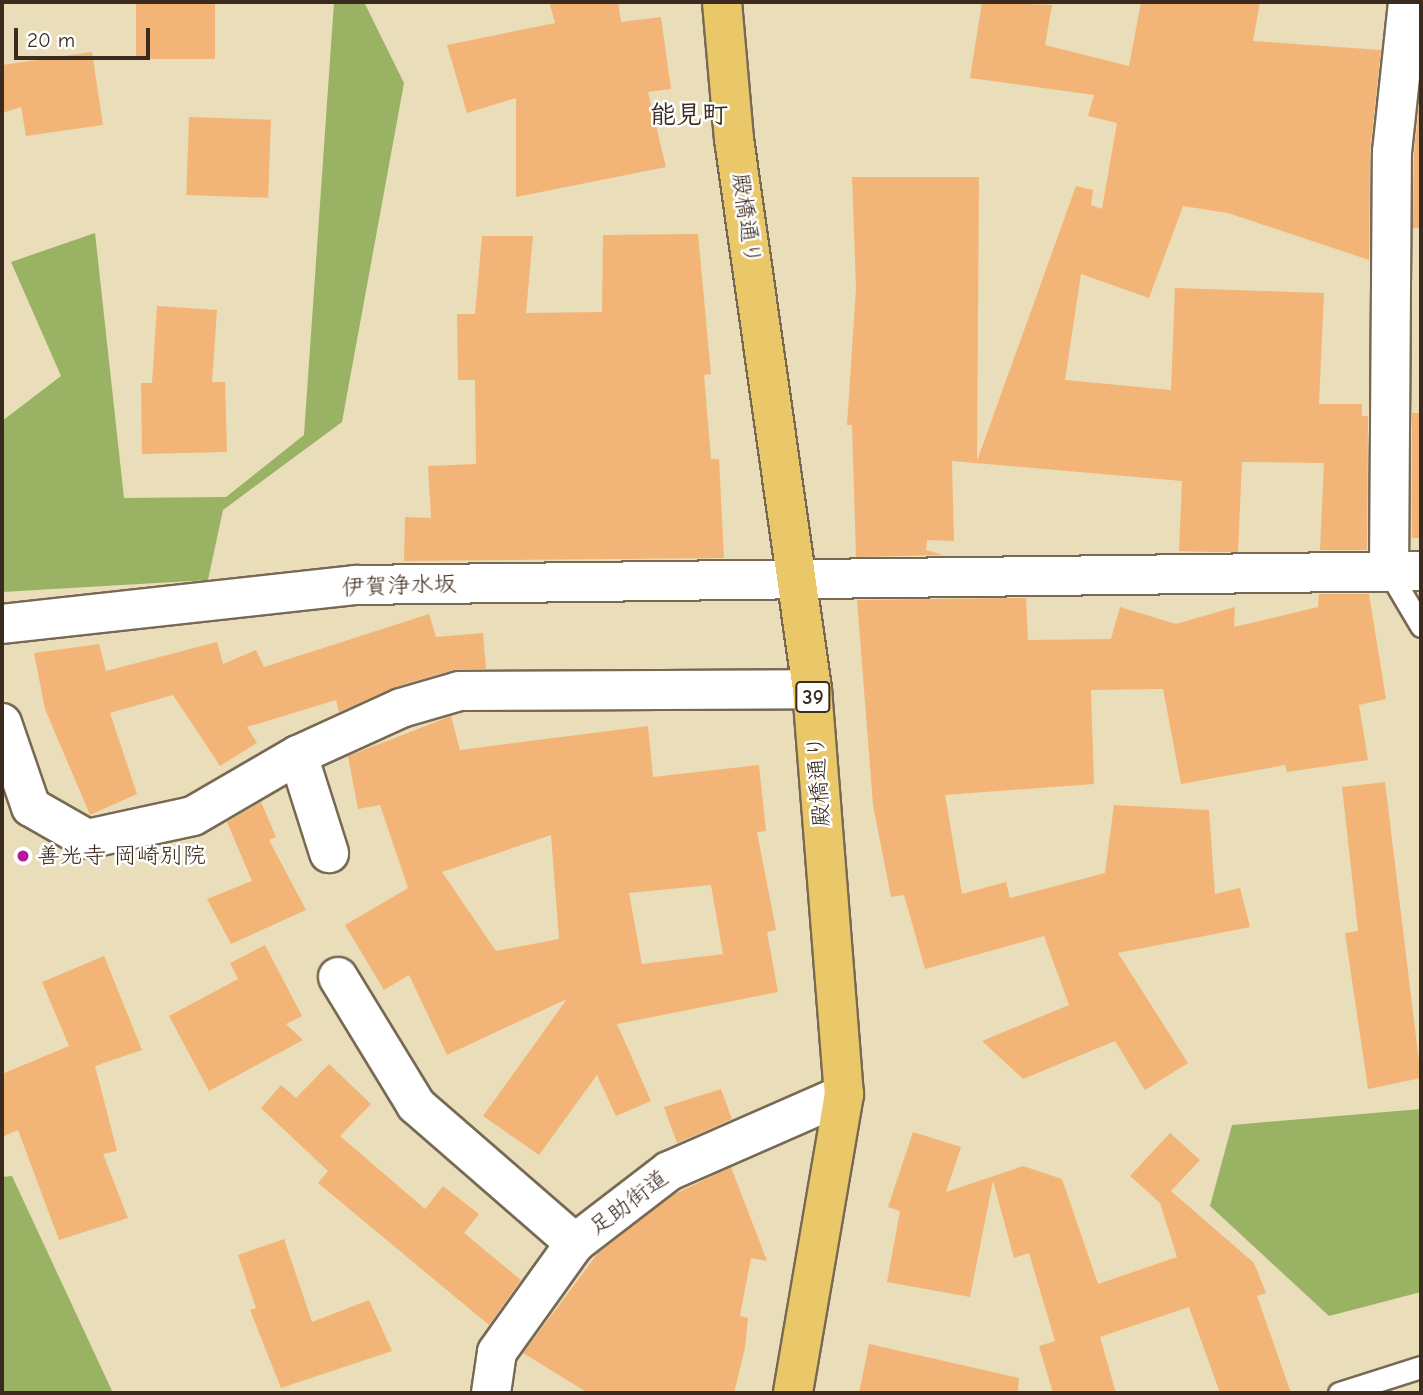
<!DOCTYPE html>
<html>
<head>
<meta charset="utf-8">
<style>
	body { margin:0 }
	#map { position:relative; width:1423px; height:1395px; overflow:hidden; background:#e9deb9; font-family:"Comic Neue","Klee One",sans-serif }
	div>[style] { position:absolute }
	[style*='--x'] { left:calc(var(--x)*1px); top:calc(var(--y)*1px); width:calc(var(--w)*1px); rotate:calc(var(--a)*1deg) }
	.forest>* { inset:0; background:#9ab264 }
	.building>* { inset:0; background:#f2b577; transform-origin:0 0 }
	.roads { filter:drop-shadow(2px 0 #786954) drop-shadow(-2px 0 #786954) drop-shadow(0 2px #786954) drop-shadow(0 -2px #786954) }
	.service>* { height:21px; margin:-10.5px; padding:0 10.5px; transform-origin:10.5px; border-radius:10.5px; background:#fff }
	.minor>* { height:38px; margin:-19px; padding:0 19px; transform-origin:19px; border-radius:19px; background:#fff }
	.primary>* { height:38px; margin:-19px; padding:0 19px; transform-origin:19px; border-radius:19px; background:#eac769 }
	.dots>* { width:19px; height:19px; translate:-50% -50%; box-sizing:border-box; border:4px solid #fff; border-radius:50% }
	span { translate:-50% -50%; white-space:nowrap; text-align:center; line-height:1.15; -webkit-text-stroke:5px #fff; paint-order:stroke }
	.shield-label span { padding:2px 5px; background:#fff; border:2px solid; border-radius:5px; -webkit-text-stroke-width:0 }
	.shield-label { font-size:21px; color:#3b2a1e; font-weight:700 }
	.street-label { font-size:23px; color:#3b2a1e }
	.poi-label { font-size:23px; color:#3b2a1e }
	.left { translate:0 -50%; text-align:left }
	.quarter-label { font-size:26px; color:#3b2a1e; font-weight:700 }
	.frame { position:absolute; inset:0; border:4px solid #3b2a1e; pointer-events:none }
	.scale { position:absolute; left:14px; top:28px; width:136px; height:32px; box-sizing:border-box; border:4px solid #3b2a1e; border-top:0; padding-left:9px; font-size:21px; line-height:24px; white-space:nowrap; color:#3b2a1e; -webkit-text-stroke:5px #fff; paint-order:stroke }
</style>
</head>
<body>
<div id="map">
	<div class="forest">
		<div style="clip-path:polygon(334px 2px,364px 2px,404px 83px,342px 422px,223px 510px,208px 580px,2px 592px,2px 421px,61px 376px,11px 262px,95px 233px,124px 498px,226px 497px,304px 435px)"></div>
		<div style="clip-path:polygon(1421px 1109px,1421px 1292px,1329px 1316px,1210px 1206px,1232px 1125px)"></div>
		<div style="clip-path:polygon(12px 1176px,113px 1393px,2px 1393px,2px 1177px)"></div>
	</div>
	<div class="building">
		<div style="left:136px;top:2px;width:79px;height:57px"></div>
		<div style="clip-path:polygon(549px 2px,618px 2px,621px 22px,661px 17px,671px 89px,648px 92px,666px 167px,516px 197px,516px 98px,467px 113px,447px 45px,555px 23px)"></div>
		<div style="clip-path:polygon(982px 2px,1052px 5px,1045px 45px,1129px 66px,1141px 2px,1260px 2px,1253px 41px,1381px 50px,1370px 152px,1369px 260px,1228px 213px,1183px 206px,1149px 298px,1081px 274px,1065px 380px,1171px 390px,1175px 288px,1324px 293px,1319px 404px,1362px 404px,1362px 416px,1368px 416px,1367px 550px,1320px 550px,1324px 463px,1242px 462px,1238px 552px,1210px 552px,1179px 551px,1182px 481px,952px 461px,954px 541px,927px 540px,926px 550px,943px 555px,856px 557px,852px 425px,847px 425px,856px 288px,852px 177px,979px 177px,977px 461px,1076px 186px,1093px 190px,1091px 205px,1102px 209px,1117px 123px,1088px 116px,1094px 95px,970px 78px)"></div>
		<div style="clip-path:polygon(92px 52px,103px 125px,26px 136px,21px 107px,2px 113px,2px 65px)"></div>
		<div style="clip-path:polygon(1421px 84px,1421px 228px,1413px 228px,1414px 153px)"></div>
		<div style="left:189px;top:117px;width:82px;height:78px;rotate:2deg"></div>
		<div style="clip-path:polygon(698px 234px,711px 374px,704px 375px,711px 459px,719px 459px,724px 558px,404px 561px,405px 517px,431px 518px,428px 466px,476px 464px,475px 380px,458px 380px,457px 314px,475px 314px,482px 236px,533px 236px,526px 313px,602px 312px,603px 235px)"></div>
		<div style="clip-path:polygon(157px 306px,217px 310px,212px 382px,225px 382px,227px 452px,142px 454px,141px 383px,152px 383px)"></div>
		<div style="left:1412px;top:413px;width:9px;height:125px"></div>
		<div style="clip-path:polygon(1319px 594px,1369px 594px,1386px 699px,1359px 705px,1368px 760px,1287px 772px,1285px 765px,1181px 784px,1163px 689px,1091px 690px,1094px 784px,945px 795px,962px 894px,1006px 882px,1010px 898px,1105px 873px,1114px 805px,1209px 810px,1215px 894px,1240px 888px,1250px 927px,1118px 953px,1188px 1063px,1145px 1090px,1115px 1041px,1023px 1079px,982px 1041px,1069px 1005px,1044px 936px,925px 969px,904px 895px,891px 897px,873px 805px,857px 600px,1026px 598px,1028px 640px,1111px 639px,1120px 607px,1176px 624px,1235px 607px,1234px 627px,1318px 607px)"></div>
		<div style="clip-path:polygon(429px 614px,436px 637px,483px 633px,486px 669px,453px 670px,395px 687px,339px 712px,336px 700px,247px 727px,257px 743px,220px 766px,173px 695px,110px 713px,137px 794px,90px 815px,45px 709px,34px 653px,99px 644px,106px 671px,217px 642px,223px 664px,256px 650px,264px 667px)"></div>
		<div style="clip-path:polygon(evenodd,451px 716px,460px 750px,648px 726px,653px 777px,759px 765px,766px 831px,757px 832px,776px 930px,767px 932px,778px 992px,617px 1024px,651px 1101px,616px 1116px,597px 1075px,539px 1155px,483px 1116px,567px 999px,447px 1055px,409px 975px,384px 990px,345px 925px,408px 888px,380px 805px,358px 809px,348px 756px,451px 716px,551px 835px,559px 939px,496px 951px,442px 872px,551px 835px,451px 716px,711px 885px,723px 954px,642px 964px,629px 893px,711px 885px)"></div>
		<div style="clip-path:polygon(1385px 782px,1421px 1078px,1368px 1089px,1345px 933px,1358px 931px,1342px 787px)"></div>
		<div style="clip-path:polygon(261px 802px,276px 837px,269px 840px,306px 910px,231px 944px,207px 899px,252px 881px,227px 822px)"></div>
		<div style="clip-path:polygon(265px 945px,302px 1016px,286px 1024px,303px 1040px,209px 1091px,169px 1016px,238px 979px,230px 963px)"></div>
		<div style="clip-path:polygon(104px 956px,142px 1050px,95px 1066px,117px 1151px,103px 1154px,128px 1218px,59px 1240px,18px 1130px,2px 1137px,2px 1074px,69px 1046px,42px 982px)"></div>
		<div style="clip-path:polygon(329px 1064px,371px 1104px,340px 1136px,425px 1209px,443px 1186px,479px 1214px,464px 1233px,521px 1280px,489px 1325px,318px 1183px,328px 1171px,261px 1108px,281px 1085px,296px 1098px)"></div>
		<div style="clip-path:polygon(721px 1089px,732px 1119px,677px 1143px,664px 1107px)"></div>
		<div style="clip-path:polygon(913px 1132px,961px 1147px,946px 1192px,1023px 1166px,1062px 1179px,1098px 1284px,1177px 1257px,1160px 1203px,1130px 1176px,1170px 1133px,1200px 1160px,1171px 1191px,1254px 1263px,1266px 1293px,1257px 1296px,1291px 1393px,1220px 1393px,1189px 1307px,1100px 1337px,1116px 1393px,1053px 1393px,1039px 1346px,1055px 1341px,1029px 1253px,1014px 1258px,993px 1181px,970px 1297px,887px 1282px,900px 1211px,888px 1207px)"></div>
		<div style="clip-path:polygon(731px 1167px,767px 1261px,751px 1258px,740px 1316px,748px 1318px,745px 1348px,734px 1393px,588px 1393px,523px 1353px,598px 1253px,673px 1195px)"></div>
		<div style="clip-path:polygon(284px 1239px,312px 1322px,369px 1300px,392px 1351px,281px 1388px,250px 1310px,256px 1308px,238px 1255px)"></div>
		<div style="clip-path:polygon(869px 1344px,1019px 1378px,1018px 1393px,859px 1393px)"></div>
	</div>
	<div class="roads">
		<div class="service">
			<div style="--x:1389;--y:572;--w:63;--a:59.3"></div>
			<div style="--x:1339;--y:1393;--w:86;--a:-17.6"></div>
		</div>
		<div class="minor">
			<div style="--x:1389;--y:572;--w:420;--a:-89.6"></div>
			<div style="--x:1392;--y:152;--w:151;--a:-83.9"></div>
			<div style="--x:2;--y:624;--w:356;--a:-6.3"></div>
			<div style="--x:356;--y:585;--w:1065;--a:-0.75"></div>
			<div style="--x:2;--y:723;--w:89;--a:71"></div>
			<div style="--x:31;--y:807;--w:64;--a:29.7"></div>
			<div style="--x:87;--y:839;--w:108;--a:-12.2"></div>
			<div style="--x:193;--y:816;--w:121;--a:-30.2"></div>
			<div style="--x:298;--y:755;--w:113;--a:-24.5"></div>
			<div style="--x:401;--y:708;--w:60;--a:-16.3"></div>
			<div style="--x:459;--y:691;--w:353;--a:-0.3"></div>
			<div style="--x:298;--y:755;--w:103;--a:72.4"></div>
			<div style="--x:338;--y:977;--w:150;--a:58.6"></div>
			<div style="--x:416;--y:1105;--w:211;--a:41"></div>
			<div style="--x:491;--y:1393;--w:41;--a:-81.7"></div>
			<div style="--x:497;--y:1352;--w:134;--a:-54.4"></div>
			<div style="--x:575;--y:1243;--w:118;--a:-37.5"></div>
			<div style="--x:669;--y:1171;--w:191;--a:-23.7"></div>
		</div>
		<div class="primary">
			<div style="--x:722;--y:2;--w:138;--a:85"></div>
			<div style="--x:734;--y:139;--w:556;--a:81.93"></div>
			<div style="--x:812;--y:689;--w:406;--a:85.5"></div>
			<div style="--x:844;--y:1094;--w:303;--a:99.7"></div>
		</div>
	</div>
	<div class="dots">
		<div style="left:23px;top:856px;background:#b5179e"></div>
	</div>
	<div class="shield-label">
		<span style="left:813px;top:697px">39</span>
	</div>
	<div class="street-label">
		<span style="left:746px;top:219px;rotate:82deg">殿橋通り</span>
		<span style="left:399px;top:586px;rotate:-2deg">伊賀浄水坂</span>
		<span style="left:819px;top:781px;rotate:-94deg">殿橋通り</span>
		<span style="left:629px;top:1203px;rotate:-37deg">足助街道</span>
	</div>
	<div class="poi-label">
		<span class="left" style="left:37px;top:856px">善光寺 岡崎別院</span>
	</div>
	<div class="quarter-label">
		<span style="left:689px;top:116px">能見町</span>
	</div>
	<div class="frame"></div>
	<div class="scale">20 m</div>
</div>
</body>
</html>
